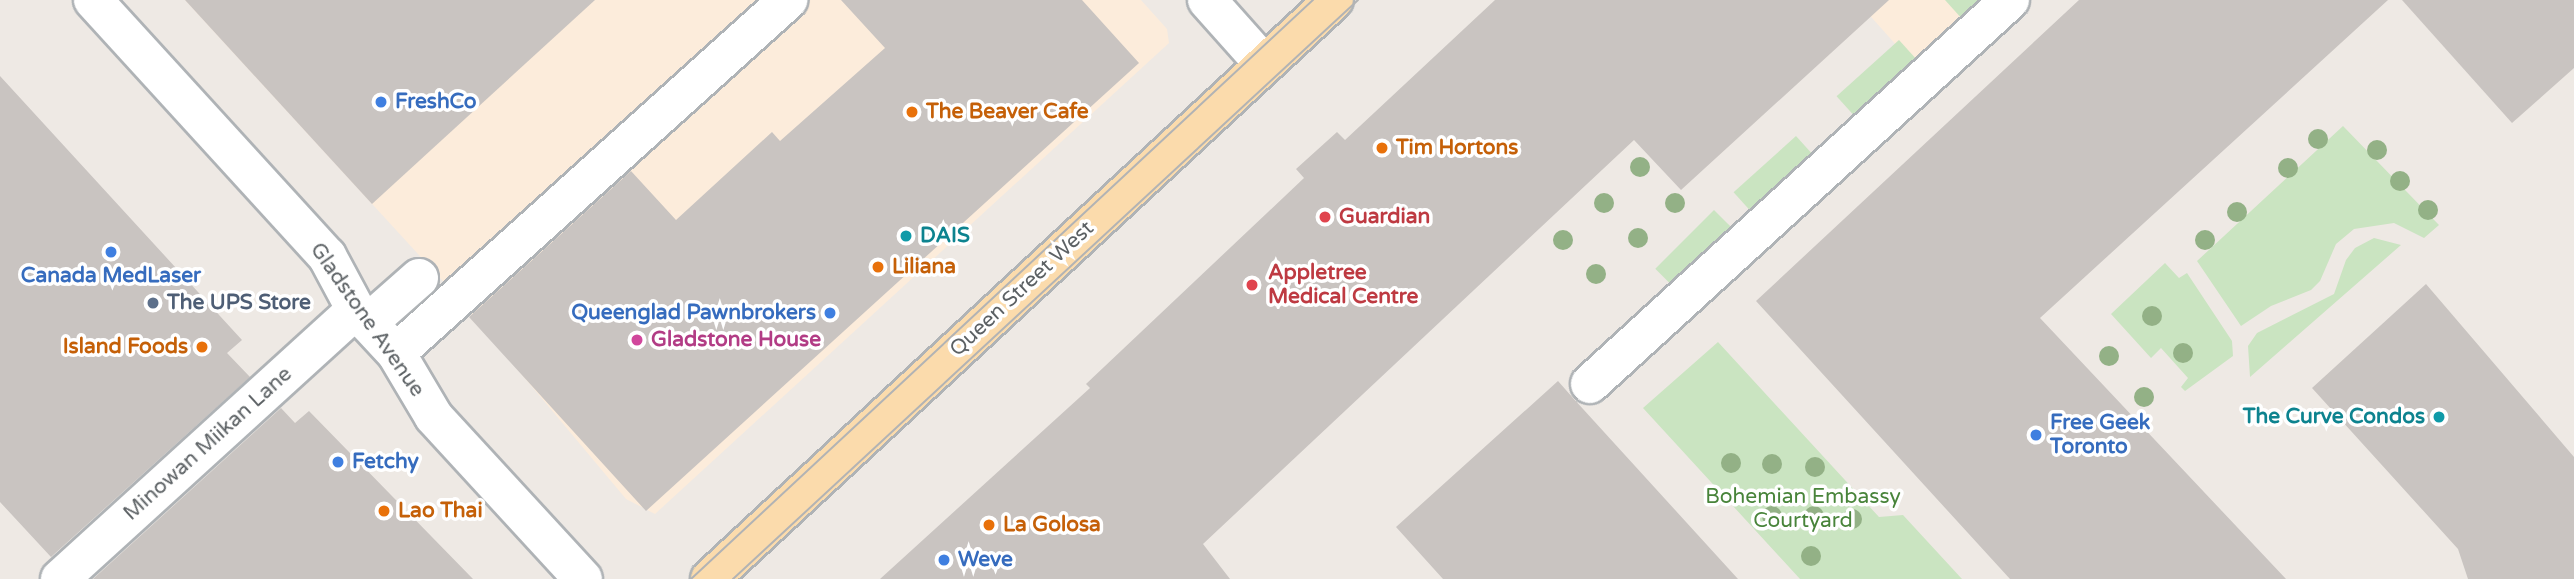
<!DOCTYPE html>
<html>
<head>
<meta charset="utf-8">
<style>
	body { margin:0 }
	#map { position:relative; width:2574px; height:579px; overflow:hidden; background:#eee9e4; font-family:"Varela Round",sans-serif }
	div>[style] { position:absolute }
	[style*='--x'] { left:calc(var(--x)*1px); top:calc(var(--y)*1px); width:calc(var(--w)*1px); rotate:calc(var(--a)*1deg) }
	.commercial>* { inset:0; background:#fcecdb }
	.green>* { inset:0; background:#cae4c1; transform-origin:0 0 }
	.building>* { inset:0; background:#c9c4c1 }
	.roads { filter:drop-shadow(2px 0 #afb3b6) drop-shadow(-2px 0 #afb3b6) drop-shadow(0 2px #afb3b6) drop-shadow(0 -2px #afb3b6) }
	.minor>* { height:38px; margin:-19px; padding:0 19px; transform-origin:19px; border-radius:19px; background:#fff }
	.major>* { height:38px; margin:-19px; padding:0 19px; transform-origin:19px; border-radius:19px; background:#fbdbac }
	.tram>* { height:2px; margin:-1px; padding:0 1px; transform-origin:1px; border-radius:1px; background:#b2b3b4 }
	.trees>* { width:20px; height:20px; margin:-10px; border-radius:50%; background:#93b186 }
	.dots>* { width:19px; height:19px; translate:-50% -50%; box-sizing:border-box; border:4px solid #fff; border-radius:50% }
	span { translate:-50% -50%; white-space:nowrap; text-align:center; line-height:1.15; -webkit-text-stroke:7px #fff; paint-order:stroke }
	.shop-label { font-size:21px; color:#366cbe; font-weight:700 }
	.left { translate:0 -50%; text-align:left }
	.right { translate:-100% -50%; text-align:right }
	.food-label { font-size:21px; color:#c56008; font-weight:700 }
	.health-label { font-size:21px; color:#be3a42; font-weight:700 }
	.culture-label { font-size:21px; color:#0d838f; font-weight:700 }
	.street-label { font-size:21px; color:#5c6164 }
	.service-label { font-size:21px; color:#4e5e75; font-weight:700 }
	.hotel-label { font-size:21px; color:#b23c85; font-weight:700 }
	.park-label { font-size:21px; color:#48843a }
</style>
</head>
<body>
<div id="map">
	<div class="commercial">
		<div style="clip-path:polygon(185px 0,1141px 0,1167px 29px,1169px 43px,655px 514px,626px 499px,452px 291px)"></div>
		<div style="clip-path:polygon(1856px 0,2024px 0,1931px 84px)"></div>
	</div>
	<div class="green">
		<div style="clip-path:polygon(1945px 0,1985px 0,1963px 20px)"></div>
		<div style="left:1899px;top:40px;width:28px;height:84px;rotate:48deg"></div>
		<div style="clip-path:polygon(2343px 126px,2439px 225px,2424px 238px,2394px 223px,2354px 229px,2336px 244px,2320px 281px,2311px 290px,2271px 306px,2241px 326px,2197px 261px)"></div>
		<div style="left:1796px;top:136px;width:28px;height:84px;rotate:48deg"></div>
		<div style="left:1714px;top:210px;width:28px;height:83px;rotate:45deg"></div>
		<div style="clip-path:polygon(2374px 238px,2401px 245px,2250px 377px,2248px 346px,2257px 333px,2334px 294px,2346px 260px,2355px 248px)"></div>
		<div style="clip-path:polygon(2165px 263px,2179px 278px,2187px 273px,2232px 341px,2233px 356px,2185px 391px,2181px 387px,2188px 378px,2161px 348px,2151px 358px,2111px 314px)"></div>
		<div style="clip-path:polygon(1718px 342px,1879px 517px,1903px 515px,1962px 579px,1800px 579px,1643px 408px)"></div>
	</div>
	<div class="building">
		<div style="clip-path:polygon(185px 0,595px 0,372px 204px)"></div>
		<div style="clip-path:polygon(841px 0,1082px 0,1139px 63px,646px 511px,469px 317px,631px 171px,676px 220px,772px 132px,780px 141px,885px 48px)"></div>
		<div style="clip-path:polygon(1495px 0,1889px 0,1681px 190px,1634px 140px,1203px 544px,1230px 579px,880px 579px,1090px 388px,1086px 384px,1304px 178px,1296px 169px,1337px 132px,1345px 140px)"></div>
		<div style="clip-path:polygon(2079px 0,2388px 0,2040px 318px,2286px 579px,2010px 579px,1756px 301px)"></div>
		<div style="clip-path:polygon(2402px 0,2574px 0,2574px 68px,2512px 123px)"></div>
		<div style="clip-path:polygon(0 76px,242px 340px,227px 353px,250px 377px,51px 557px,0 502px)"></div>
		<div style="clip-path:polygon(2426px 284px,2574px 457px,2574px 579px,2468px 579px,2458px 549px,2312px 388px)"></div>
		<div style="clip-path:polygon(1558px 381px,1573px 398px,1738px 579px,1443px 579px,1396px 527px)"></div>
		<div style="clip-path:polygon(281px 408px,295px 423px,309px 411px,473px 579px,93px 579px)"></div>
	</div>
	<div class="roads">
		<div class="minor">
			<div style="--x:93;--y:0;--w:347;--a:47.6"></div>
			<div style="--x:327;--y:256;--w:61;--a:61.8"></div>
			<div style="--x:356;--y:310;--w:59;--a:47.1"></div>
			<div style="--x:396;--y:353;--w:74;--a:59.3"></div>
			<div style="--x:434;--y:417;--w:220;--a:47.4"></div>
			<div style="--x:1207;--y:0;--w:86;--a:48.3"></div>
			<div style="--x:368;--y:323;--w:68;--a:-41.4"></div>
			<div style="--x:396;--y:353;--w:528;--a:-42"></div>
			<div style="--x:1590;--y:384;--w:569;--a:-42.44"></div>
			<div style="--x:60;--y:579;--w:400;--a:-42.3"></div>
		</div>
		<div class="major">
			<div style="--x:710;--y:579;--w:851;--a:-42.86"></div>
		</div>
	</div>
	<div class="tram">
		<div style="--x:691;--y:579;--w:850;--a:-42.95"></div>
		<div style="--x:733;--y:579;--w:852;--a:-42.81"></div>
	</div>
	<div class="trees">
		<div style="left:2318px;top:139px"></div>
		<div style="left:2377px;top:150px"></div>
		<div style="left:1640px;top:167px"></div>
		<div style="left:2288px;top:168px"></div>
		<div style="left:2400px;top:181px"></div>
		<div style="left:1604px;top:203px"></div>
		<div style="left:1675px;top:203px"></div>
		<div style="left:2428px;top:210px"></div>
		<div style="left:2237px;top:212px"></div>
		<div style="left:1638px;top:238px"></div>
		<div style="left:1563px;top:240px"></div>
		<div style="left:2205px;top:240px"></div>
		<div style="left:1596px;top:274px"></div>
		<div style="left:2152px;top:316px"></div>
		<div style="left:2183px;top:353px"></div>
		<div style="left:2109px;top:356px"></div>
		<div style="left:2144px;top:397px"></div>
		<div style="left:1731px;top:463px"></div>
		<div style="left:1772px;top:464px"></div>
		<div style="left:1815px;top:467px"></div>
		<div style="left:1772px;top:516px"></div>
		<div style="left:1814px;top:516px"></div>
		<div style="left:1852px;top:519px"></div>
		<div style="left:1811px;top:556px"></div>
	</div>
	<div class="dots">
		<div style="left:381px;top:102px;background:#3f7fe0"></div>
		<div style="left:912px;top:112px;background:#e8710a"></div>
		<div style="left:1382px;top:148px;background:#e8710a"></div>
		<div style="left:1325px;top:217px;background:#e0444e"></div>
		<div style="left:906px;top:236px;background:#0f9aa8"></div>
		<div style="left:111px;top:252px;background:#3f7fe0"></div>
		<div style="left:878px;top:267px;background:#e8710a"></div>
		<div style="left:1252px;top:285px;background:#e0444e"></div>
		<div style="left:153px;top:303px;background:#5c6f8a"></div>
		<div style="left:830px;top:313px;background:#3f7fe0"></div>
		<div style="left:637px;top:340px;background:#d1479c"></div>
		<div style="left:202px;top:347px;background:#e8710a"></div>
		<div style="left:2439px;top:417px;background:#0f9aa8"></div>
		<div style="left:2036px;top:435px;background:#3f7fe0"></div>
		<div style="left:338px;top:462px;background:#3f7fe0"></div>
		<div style="left:384px;top:511px;background:#e8710a"></div>
		<div style="left:989px;top:525px;background:#e8710a"></div>
		<div style="left:944px;top:560px;background:#3f7fe0"></div>
	</div>
	<div class="shop-label">
		<span class="left" style="left:395px;top:102px">FreshCo</span>
		<span style="left:111px;top:276px">Canada MedLaser</span>
		<span class="right" style="left:816px;top:313px">Queenglad Pawnbrokers</span>
		<span class="left" style="left:2050px;top:435px">Free Geek<br>Toronto</span>
		<span class="left" style="left:352px;top:462px">Fetchy</span>
		<span class="left" style="left:958px;top:560px">Weve</span>
	</div>
	<div class="food-label">
		<span class="left" style="left:926px;top:112px">The Beaver Cafe</span>
		<span class="left" style="left:1396px;top:148px">Tim Hortons</span>
		<span class="left" style="left:892px;top:267px">Liliana</span>
		<span class="right" style="left:188px;top:347px">Island Foods</span>
		<span class="left" style="left:398px;top:511px">Lao Thai</span>
		<span class="left" style="left:1003px;top:525px">La Golosa</span>
	</div>
	<div class="health-label">
		<span class="left" style="left:1339px;top:217px">Guardian</span>
		<span class="left" style="left:1268px;top:285px">Appletree<br>Medical Centre</span>
	</div>
	<div class="culture-label">
		<span class="left" style="left:920px;top:236px">DAIS</span>
		<span class="right" style="left:2425px;top:417px">The Curve Condos</span>
	</div>
	<div class="street-label">
		<span style="left:1022px;top:289px;rotate:-43deg">Queen Street West</span>
		<span style="left:367px;top:320px;rotate:55deg">Gladstone Avenue</span>
		<span style="left:208px;top:444px;rotate:-42deg">Minowan Miikan Lane</span>
	</div>
	<div class="service-label">
		<span class="left" style="left:167px;top:303px">The UPS Store</span>
	</div>
	<div class="hotel-label">
		<span class="left" style="left:651px;top:340px">Gladstone House</span>
	</div>
	<div class="park-label">
		<span style="left:1803px;top:509px">Bohemian Embassy<br>Courtyard</span>
	</div>
</div>
</body>
</html>
